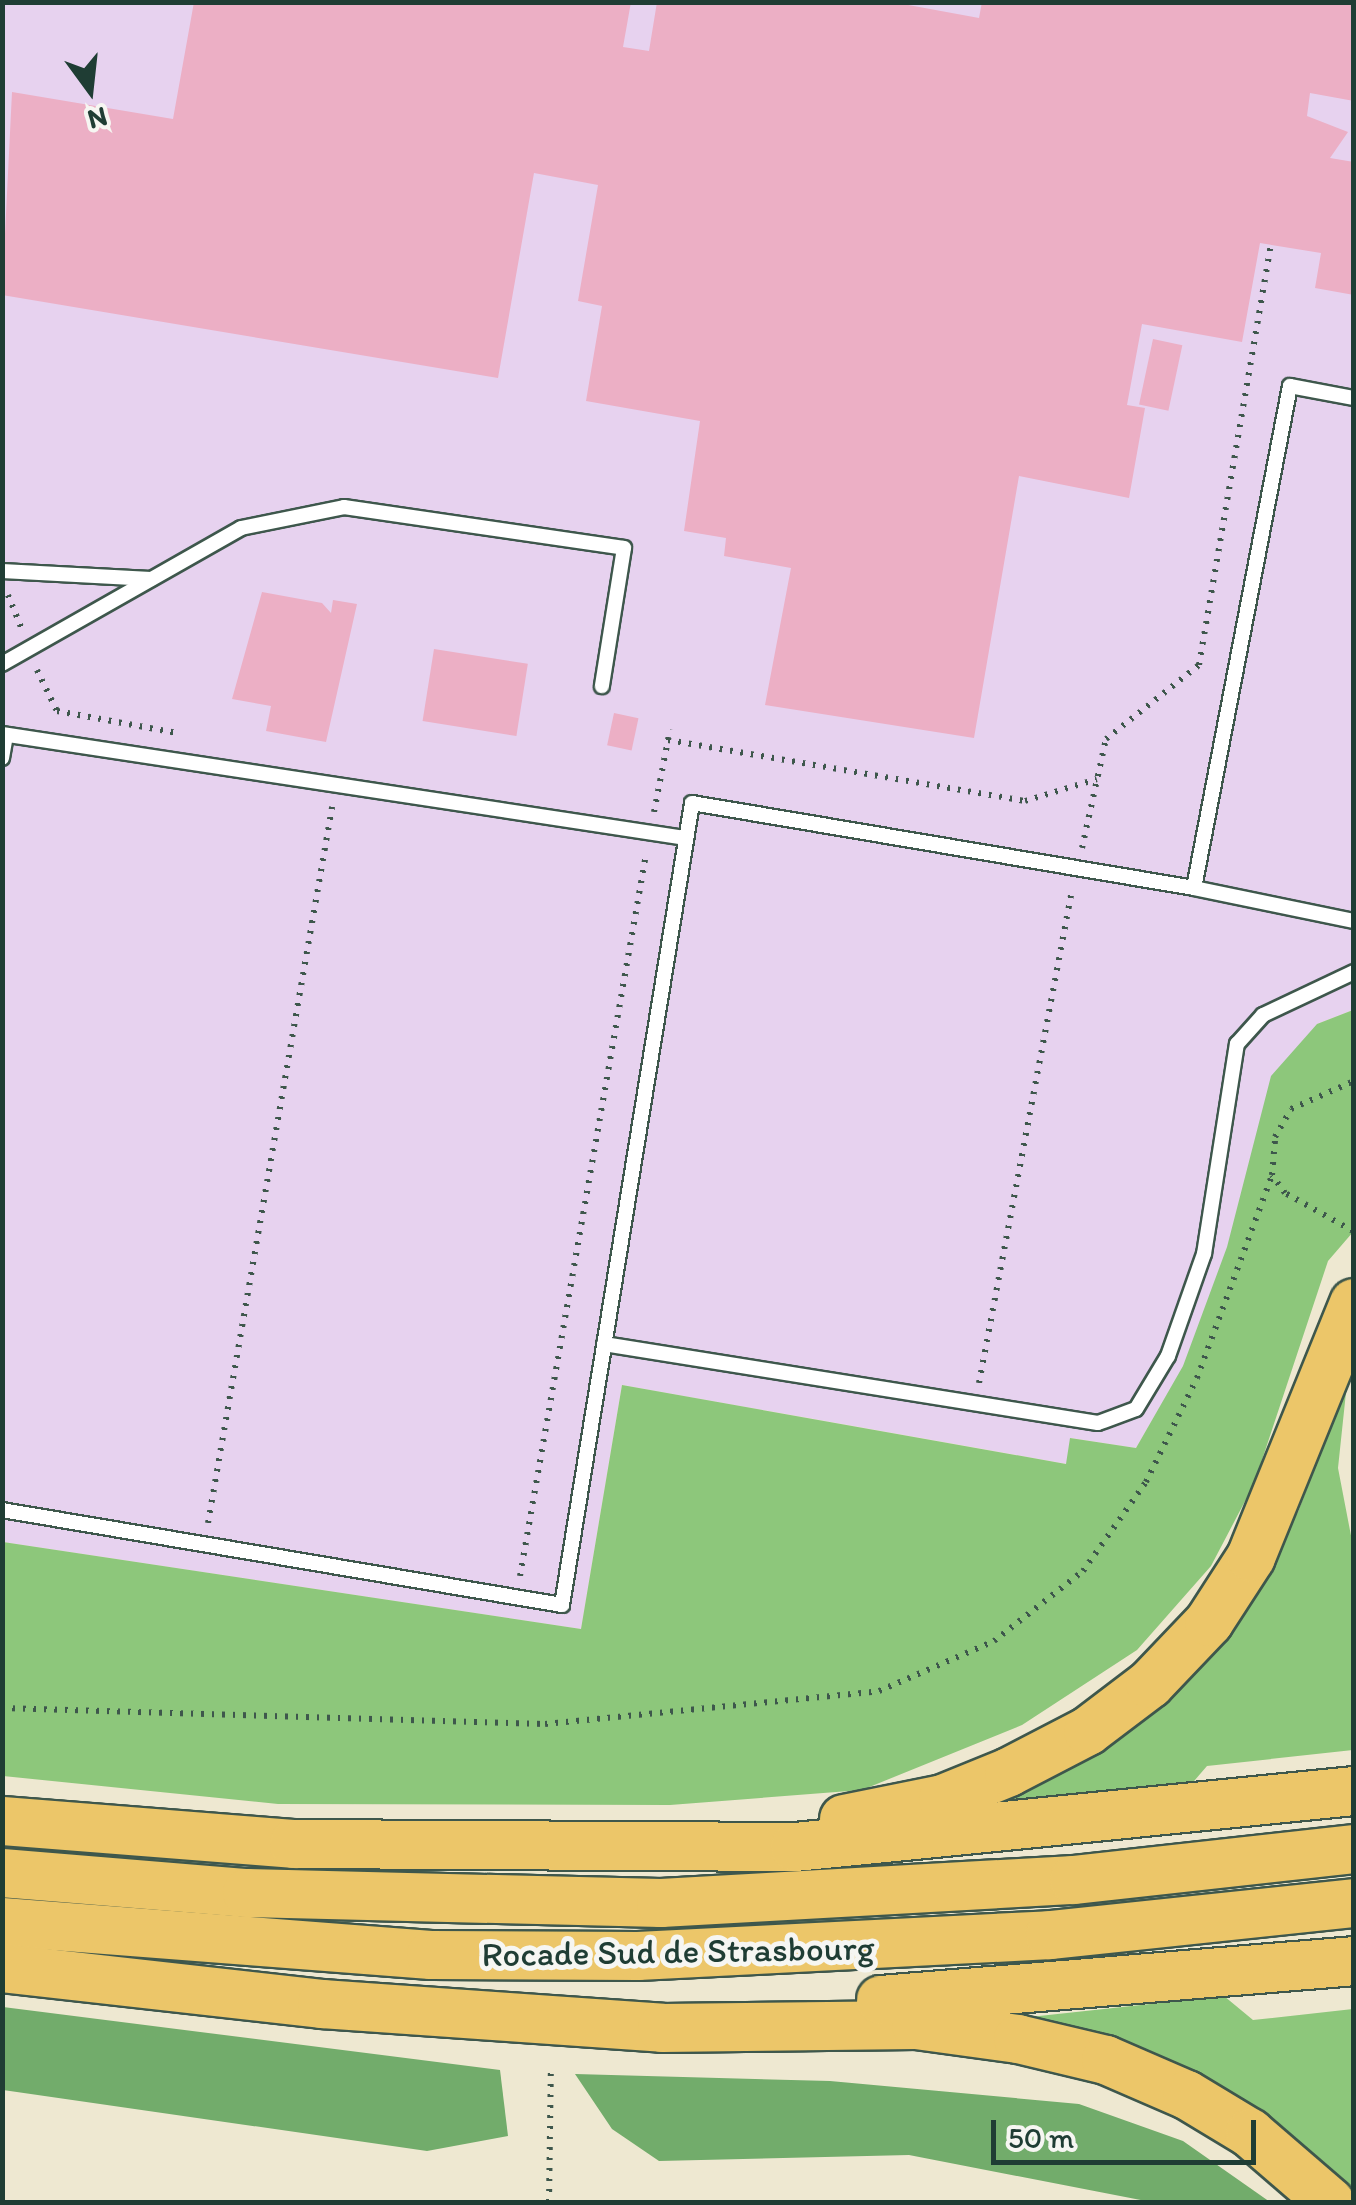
<!DOCTYPE html>
<html>
<head>
<meta charset="utf-8">
<style>
	body { margin:0 }
	#map { position:relative; width:1356px; height:2205px; overflow:hidden; background:#eee8d1; font-family:Itim,sans-serif }
	div>[style] { position:absolute }
	[style*='--x'] { left:calc(var(--x)*1px); top:calc(var(--y)*1px); width:calc(var(--w)*1px); rotate:calc(var(--a)*1deg) }
	.built>* { inset:0; background:#e7d2ef }
	.green>* { inset:0; background:#8dc77b }
	.forest>* { inset:0; background:#72ac6b }
	.building>* { inset:0; background:#ecafc5; transform-origin:0 0 }
	.path>* { height:6px; margin-top:-3px; transform-origin:0; background:repeating-linear-gradient(90deg,#3e574c 0 2.5px,transparent 0 10.5px) }
	.roads { filter:drop-shadow(2px 0 #3e574c) drop-shadow(-2px 0 #3e574c) drop-shadow(0 2px #3e574c) drop-shadow(0 -2px #3e574c) }
	.service>* { height:14px; margin:-7px; padding:0 7px; transform-origin:7px; border-radius:7px; background:#fff }
	.trunk>* { height:48px; margin:-24px; padding:0 24px; transform-origin:24px; border-radius:24px; background:#ecc669 }
	span { translate:-50% -50%; white-space:nowrap; text-align:center; line-height:1.15; -webkit-text-stroke:10px #f6f6f2; paint-order:stroke }
	.street-label { font-size:35px; color:#1f3d34 }
	.frame { position:absolute; inset:0; border:5px solid #1f3d34; pointer-events:none }
	.north { position:absolute; left:40px; top:40px; width:100px; height:100px; -webkit-text-stroke:8px #f6f6f2; paint-order:stroke; rotate:165deg; font-size:28px; font-weight:700; line-height:40px; text-align:center; color:#1f3d34 }
	.north::after { content:''; display:block; margin:auto; width:35px; height:45px; background:#1f3d34; clip-path:polygon(50% 0,100% 100%,50% 72%,0 100%) }
	.scale { position:absolute; left:991px; top:2120px; width:265px; height:45px; box-sizing:border-box; border:5px solid #1f3d34; border-top:0; padding-left:12px; font-size:30px; line-height:35px; white-space:nowrap; color:#1f3d34; -webkit-text-stroke:8px #f6f6f2; paint-order:stroke }
</style>
</head>
<body>
<div id="map">
	<div class="built">
		<div style="clip-path:polygon(2px 3px,1353px 3px,1353px 1010px,1317px 1024px,1192px 1352px,1136px 1448px,1071px 1438px,1067px 1464px,622px 1385px,581px 1629px,3px 1542px)"></div>
	</div>
	<div class="green">
		<div style="clip-path:polygon(1353px 1010px,1353px 1232px,1328px 1261px,1254px 1484px,1211px 1566px,1137px 1650px,1022px 1725px,862px 1790px,670px 1805px,278px 1804px,3px 1776px,3px 1542px,581px 1629px,622px 1385px,1066px 1464px,1070px 1438px,1136px 1448px,1183px 1366px,1227px 1247px,1271px 1076px,1317px 1024px)"></div>
		<div style="clip-path:polygon(1347px 1383px,1338px 1468px,1353px 1546px,1353px 1750px,1207px 1766px,1182px 1795px,961px 1819px,1096px 1753px,1254px 1587px,1298px 1512px)"></div>
		<div style="clip-path:polygon(1224px 1996px,1253px 2020px,1353px 2009px,1353px 2193px,1259px 2109px,1213px 2084px,1011px 2019px)"></div>
	</div>
	<div class="forest">
		<div style="clip-path:polygon(3px 2007px,500px 2070px,508px 2136px,427px 2151px,3px 2090px)"></div>
		<div style="clip-path:polygon(575px 2074px,830px 2081px,1079px 2104px,1183px 2141px,1270px 2202px,1151px 2202px,909px 2155px,659px 2161px,612px 2129px)"></div>
	</div>
	<div class="building">
		<div style="clip-path:polygon(194px 2px,631px 2px,623px 47px,649px 51px,657px 2px,892px 2px,979px 18px,982px 2px,1354px 2px,1354px 101px,1310px 93px,1307px 116px,1348px 132px,1330px 158px,1354px 162px,1354px 295px,1315px 288px,1321px 253px,1260px 243px,1242px 342px,1142px 324px,1127px 405px,1145px 408px,1129px 498px,1019px 476px,974px 738px,765px 705px,791px 568px,724px 556px,726px 538px,684px 531px,700px 421px,586px 401px,602px 306px,578px 301px,598px 185px,534px 173px,498px 378px,2px 295px,12px 92px,173px 119px)"></div>
		<div style="left:1153px;top:339px;width:30px;height:67px;rotate:12deg"></div>
		<div style="clip-path:polygon(262px 592px,322px 603px,331px 613px,333px 600px,357px 604px,326px 742px,266px 731px,271px 706px,232px 699px)"></div>
		<div style="left:434px;top:649px;width:95px;height:73px;rotate:9deg"></div>
		<div style="left:614px;top:713px;width:25px;height:33px;rotate:12deg"></div>
	</div>
	<div class="path">
		<div style="--x:8;--y:595;--w:38;--a:68"></div>
		<div style="--x:37;--y:670;--w:46;--a:64"></div>
		<div style="--x:57;--y:711;--w:122;--a:10.4"></div>
		<div style="--x:668;--y:740;--w:362;--a:9.7"></div>
		<div style="--x:1025;--y:801;--w:75;--a:-17"></div>
		<div style="--x:654;--y:812;--w:84;--a:-79"></div>
		<div style="--x:1082;--y:848;--w:112;--a:-77.6"></div>
		<div style="--x:1106;--y:739;--w:119;--a:-38.5"></div>
		<div style="--x:1199;--y:665;--w:426;--a:-80.3"></div>
		<div style="--x:1353;--y:1231;--w:78;--a:-150.8"></div>
		<div style="--x:1285;--y:1193;--w:22;--a:-126"></div>
		<div style="--x:1272;--y:1175;--w:38;--a:-85"></div>
		<div style="--x:1275;--y:1137;--w:32;--a:-60"></div>
		<div style="--x:1291;--y:1109;--w:69;--a:-24"></div>
		<div style="--x:979;--y:1383;--w:502;--a:-79.32"></div>
		<div style="--x:208;--y:1523;--w:727;--a:-80.17"></div>
		<div style="--x:520;--y:1576;--w:733;--a:-80.1"></div>
		<div style="--x:2;--y:1708;--w:543;--a:1.69"></div>
		<div style="--x:545;--y:1724;--w:336;--a:-5.6"></div>
		<div style="--x:879;--y:1691;--w:125;--a:-23.5"></div>
		<div style="--x:994;--y:1641;--w:113;--a:-38.2"></div>
		<div style="--x:1083;--y:1571;--w:109;--a:-54.7"></div>
		<div style="--x:1146;--y:1482;--w:116;--a:-63.9"></div>
		<div style="--x:1197;--y:1378;--w:216;--a:-69.7"></div>
		<div style="--x:549;--y:2202;--w:136;--a:-89.2"></div>
	</div>
	<div class="roads">
		<div class="service">
			<div style="--x:1354;--y:398;--w:65;--a:-169.4"></div>
			<div style="--x:1290;--y:386;--w:511;--a:100.83"></div>
			<div style="--x:1194;--y:888;--w:163;--a:11.7"></div>
			<div style="--x:2;--y:571;--w:149;--a:3.1"></div>
			<div style="--x:2;--y:664;--w:275;--a:-29.6"></div>
			<div style="--x:241;--y:528;--w:105;--a:-11.5"></div>
			<div style="--x:344;--y:507;--w:283;--a:8.3"></div>
			<div style="--x:624;--y:548;--w:140;--a:99.1"></div>
			<div style="--x:2;--y:734;--w:692;--a:8.65"></div>
			<div style="--x:2;--y:758;--w:23;--a:-80"></div>
			<div style="--x:604;--y:1344;--w:500;--a:9.09"></div>
			<div style="--x:1098;--y:1423;--w:40;--a:-20.2"></div>
			<div style="--x:1136;--y:1409;--w:62;--a:-58.9"></div>
			<div style="--x:1168;--y:1356;--w:108;--a:-70.6"></div>
			<div style="--x:1204;--y:1254;--w:213;--a:-81.1"></div>
			<div style="--x:1237;--y:1044;--w:39;--a:-48"></div>
			<div style="--x:1263;--y:1015;--w:101;--a:-25.3"></div>
			<div style="--x:2;--y:1510;--w:568;--a:9.63"></div>
			<div style="--x:562;--y:1605;--w:812;--a:-80.79"></div>
			<div style="--x:692;--y:803;--w:509;--a:9.61"></div>
		</div>
		<div class="trunk">
			<div style="--x:844;--y:1819;--w:101;--a:-11.4"></div>
			<div style="--x:943;--y:1799;--w:71;--a:-22.2"></div>
			<div style="--x:1009;--y:1772;--w:89;--a:-27.4"></div>
			<div style="--x:1088;--y:1731;--w:78;--a:-37.2"></div>
			<div style="--x:1150;--y:1684;--w:86;--a:-46.4"></div>
			<div style="--x:1209;--y:1622;--w:77;--a:-57.1"></div>
			<div style="--x:1251;--y:1557;--w:274;--a:-67.9"></div>
			<div style="--x:2;--y:1821;--w:293;--a:4.5"></div>
			<div style="--x:294;--y:1844;--w:501;--a:0.34"></div>
			<div style="--x:795;--y:1847;--w:562;--a:-5.72"></div>
			<div style="--x:2;--y:1873;--w:246;--a:4.7"></div>
			<div style="--x:247;--y:1893;--w:414;--a:1.4"></div>
			<div style="--x:661;--y:1903;--w:414;--a:-3.2"></div>
			<div style="--x:1074;--y:1880;--w:282;--a:-6.3"></div>
			<div style="--x:2;--y:1922;--w:430;--a:4.4"></div>
			<div style="--x:431;--y:1955;--w:207;--a:0.3"></div>
			<div style="--x:638;--y:1956;--w:413;--a:-2.9"></div>
			<div style="--x:1050;--y:1935;--w:306;--a:-6"></div>
			<div style="--x:2;--y:1968;--w:322;--a:6.4"></div>
			<div style="--x:322;--y:2004;--w:341;--a:4"></div>
			<div style="--x:662;--y:2028;--w:254;--a:-0.7"></div>
			<div style="--x:916;--y:2025;--w:103;--a:7.8"></div>
			<div style="--x:1018;--y:2039;--w:90;--a:13.4"></div>
			<div style="--x:1106;--y:2060;--w:88;--a:23.4"></div>
			<div style="--x:1187;--y:2095;--w:74;--a:31.1"></div>
			<div style="--x:1250;--y:2133;--w:106;--a:40.8"></div>
			<div style="--x:881;--y:2000;--w:475;--a:-4.7"></div>
		</div>
	</div>
	<div class="street-label">
		<span style="left:678px;top:1951px;rotate:-1deg">Rocade Sud de Strasbourg</span>
	</div>
	<div class="frame"></div>
	<div class="north">N</div>
	<div class="scale">50 m</div>
</div>
</body>
</html>
